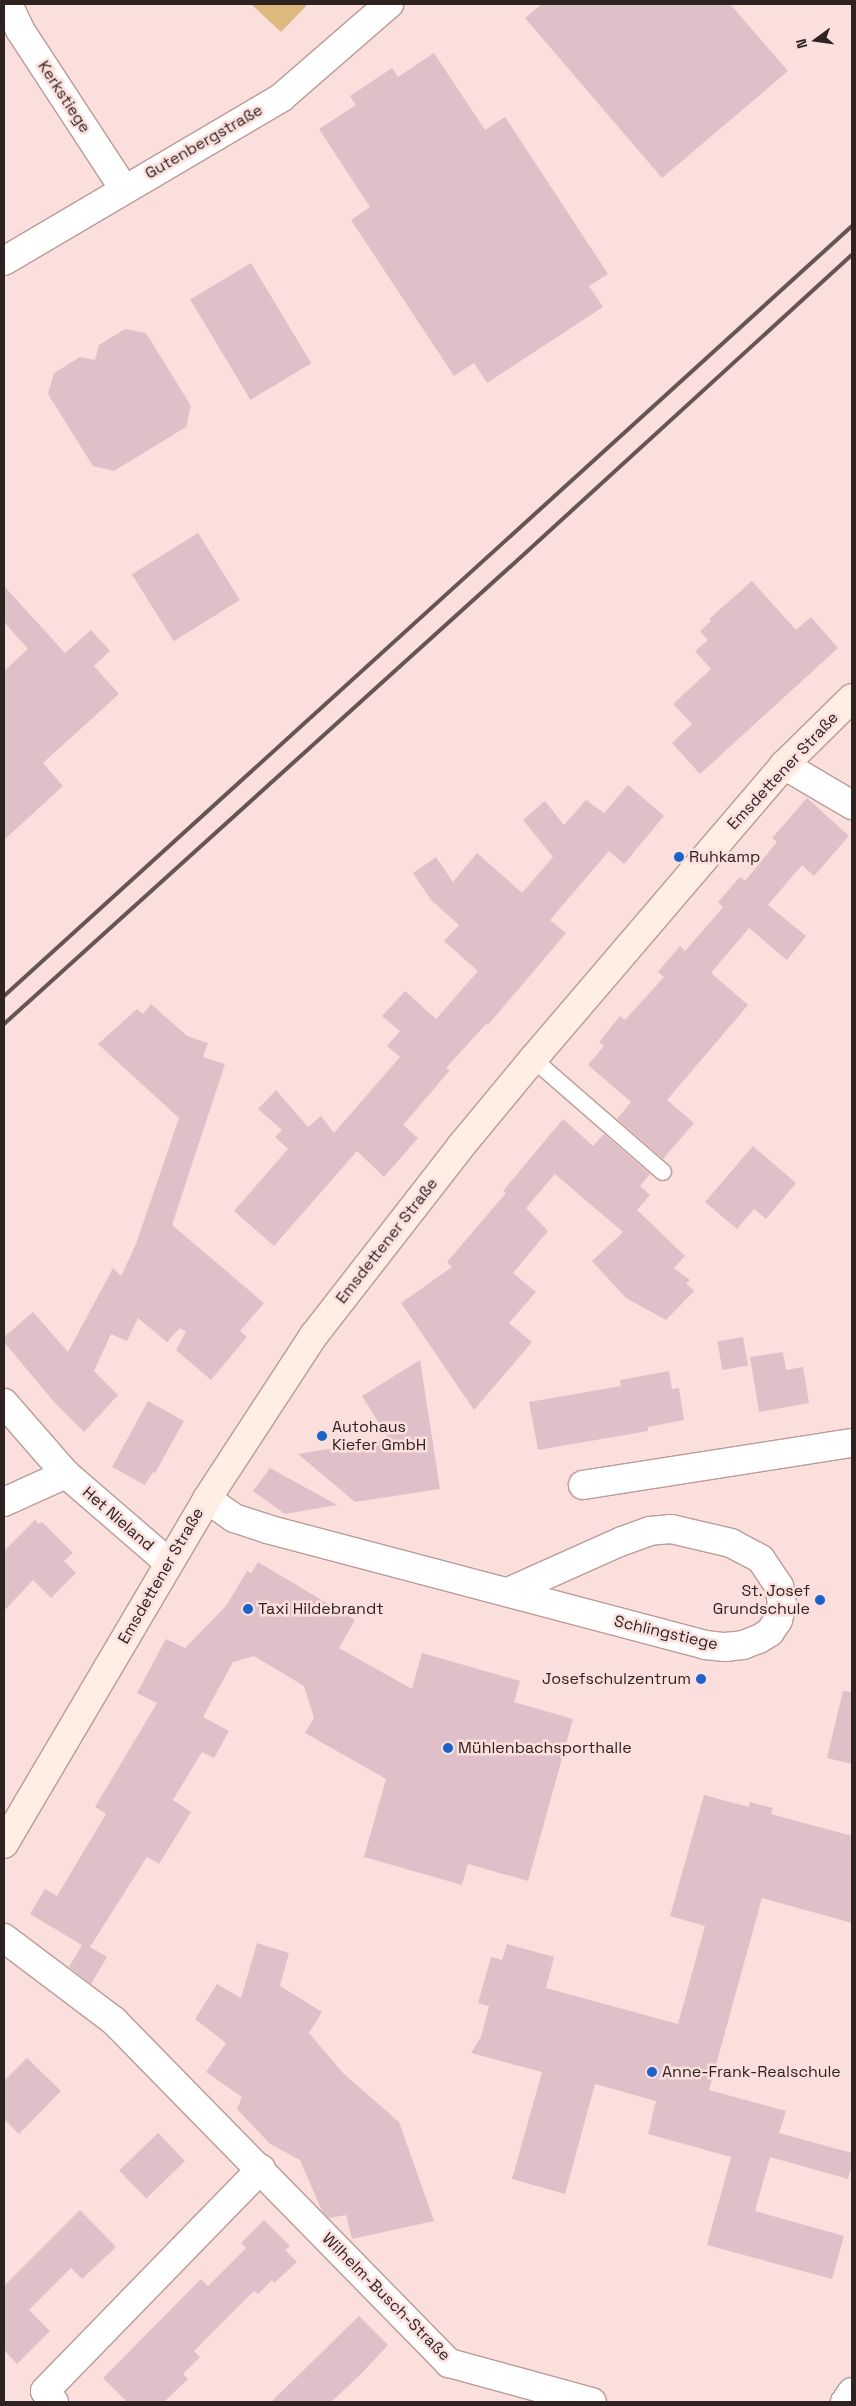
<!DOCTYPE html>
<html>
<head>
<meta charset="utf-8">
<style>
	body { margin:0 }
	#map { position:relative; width:856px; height:2406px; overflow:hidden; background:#fadfdc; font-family:"Space Grotesk",sans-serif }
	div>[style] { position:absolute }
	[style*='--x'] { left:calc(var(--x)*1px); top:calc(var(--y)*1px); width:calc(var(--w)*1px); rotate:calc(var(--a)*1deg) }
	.green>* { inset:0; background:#ddb980 }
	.building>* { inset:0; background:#e0c0c8; transform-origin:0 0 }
	.roads { filter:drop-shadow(1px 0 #bb9b97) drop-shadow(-1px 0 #bb9b97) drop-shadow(0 1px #bb9b97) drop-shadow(0 -1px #bb9b97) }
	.lane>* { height:16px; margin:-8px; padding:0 8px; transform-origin:8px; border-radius:8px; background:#fff }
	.street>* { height:28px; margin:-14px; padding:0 14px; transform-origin:14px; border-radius:14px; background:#fff }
	.secondary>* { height:28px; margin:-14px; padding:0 14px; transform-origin:14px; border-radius:14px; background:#feeee4 }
	.rail>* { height:4px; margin:-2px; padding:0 2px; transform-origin:2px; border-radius:2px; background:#655553 }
	.dots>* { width:14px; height:14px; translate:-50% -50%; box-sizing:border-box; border:2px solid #fadfdc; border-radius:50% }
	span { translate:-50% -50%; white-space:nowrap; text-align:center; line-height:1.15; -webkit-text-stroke:5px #fadfdc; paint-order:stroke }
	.street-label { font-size:16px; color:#2f2321 }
	.poi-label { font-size:16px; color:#2f2321 }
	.left { translate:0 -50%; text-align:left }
	.right { translate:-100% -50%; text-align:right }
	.frame { position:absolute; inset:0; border:5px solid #2f2321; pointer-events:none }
	.north { position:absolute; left:791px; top:15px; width:50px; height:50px; -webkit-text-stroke:4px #fadfdc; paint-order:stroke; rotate:256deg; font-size:14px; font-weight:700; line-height:20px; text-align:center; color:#2f2321 }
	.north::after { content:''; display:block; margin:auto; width:18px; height:22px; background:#2f2321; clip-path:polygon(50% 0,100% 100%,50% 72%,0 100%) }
</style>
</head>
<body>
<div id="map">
	<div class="green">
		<div style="clip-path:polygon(251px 4px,308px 4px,281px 32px)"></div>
	</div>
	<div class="building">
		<div style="clip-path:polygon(542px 4px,730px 4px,788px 71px,662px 178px,525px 18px)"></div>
		<div style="clip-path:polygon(434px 53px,485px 130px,505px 117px,608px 274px,589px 286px,603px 307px,487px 383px,474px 363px,454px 376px,351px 220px,370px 207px,319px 129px,356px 105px,350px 96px,392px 68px,398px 77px)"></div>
		<div style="left:251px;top:263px;width:117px;height:71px;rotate:59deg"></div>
		<div style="clip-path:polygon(125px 329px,146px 333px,191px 406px,186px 427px,114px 471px,93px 466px,48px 394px,54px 373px,80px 357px,95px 360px,99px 345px)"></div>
		<div style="left:198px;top:533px;width:79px;height:78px;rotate:58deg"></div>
		<div style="clip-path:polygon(752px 581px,796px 630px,811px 617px,838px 648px,700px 774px,672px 743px,692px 724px,673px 704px,711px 669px,695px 651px,708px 640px,700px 631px,711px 621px,709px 619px)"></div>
		<div style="clip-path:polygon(4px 586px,65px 653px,91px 630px,110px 651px,94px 666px,119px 694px,43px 763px,63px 786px,4px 840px,4px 671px,28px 649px,4px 622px)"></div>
		<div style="clip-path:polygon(628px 785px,664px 816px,624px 864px,609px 851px,550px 920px,566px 933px,488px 1025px,486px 1024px,446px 1068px,450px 1070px,403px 1125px,418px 1138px,384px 1177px,357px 1151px,274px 1246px,234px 1211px,288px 1149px,275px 1137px,282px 1130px,258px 1109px,276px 1090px,308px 1127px,321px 1116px,334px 1133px,400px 1057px,387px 1046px,400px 1031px,382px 1016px,405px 991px,436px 1019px,478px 971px,444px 941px,459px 925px,431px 900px,413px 873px,436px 857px,453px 882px,477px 853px,522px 893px,553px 857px,523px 820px,545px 801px,564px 825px,586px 800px,604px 813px)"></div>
		<div style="clip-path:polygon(807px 798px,849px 836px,814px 876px,802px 865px,768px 905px,806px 936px,787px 960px,749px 928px,711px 973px,748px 1005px,667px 1100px,694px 1123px,663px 1159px,617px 1119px,631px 1102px,588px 1065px,604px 1046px,599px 1042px,620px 1016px,625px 1020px,664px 977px,658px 972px,680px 946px,685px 951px,706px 927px,723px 907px,718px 902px,740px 877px,745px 881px,777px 842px,772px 838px)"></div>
		<div style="clip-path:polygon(151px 1004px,187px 1036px,208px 1043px,203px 1057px,225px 1064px,172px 1225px,264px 1303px,240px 1331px,247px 1337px,211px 1380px,176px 1350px,186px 1332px,180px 1328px,167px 1342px,138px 1318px,127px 1341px,111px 1334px,94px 1371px,118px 1395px,84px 1432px,54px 1402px,4px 1342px,4px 1337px,33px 1312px,68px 1352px,113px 1268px,121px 1276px,136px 1244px,179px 1118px,98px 1044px,137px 1009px,143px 1014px)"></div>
		<div style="clip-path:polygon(563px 1119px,593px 1146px,604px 1134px,650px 1174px,640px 1186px,650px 1195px,637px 1210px,685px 1256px,674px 1268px,690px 1280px,686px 1283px,694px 1291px,666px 1320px,626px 1298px,592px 1261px,623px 1232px,555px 1174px,526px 1208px,548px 1231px,513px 1273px,536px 1292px,509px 1323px,532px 1342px,474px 1410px,401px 1303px,452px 1267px,447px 1262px,506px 1193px,503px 1191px)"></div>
		<div style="clip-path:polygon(753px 1146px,796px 1183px,766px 1219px,754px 1209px,737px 1229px,705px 1202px)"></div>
		<div style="left:743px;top:1337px;width:29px;height:26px;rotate:80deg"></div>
		<div style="clip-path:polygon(783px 1352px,786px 1370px,803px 1367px,809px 1403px,759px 1412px,750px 1357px)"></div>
		<div style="clip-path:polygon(420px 1360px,440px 1489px,355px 1502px,298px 1454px,389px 1439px,362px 1396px)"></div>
		<div style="clip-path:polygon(669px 1371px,672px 1389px,679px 1388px,684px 1420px,648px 1427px,648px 1431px,538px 1450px,529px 1402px,621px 1386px,620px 1380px)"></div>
		<div style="clip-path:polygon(148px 1401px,184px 1421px,155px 1473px,153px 1472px,145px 1485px,112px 1467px)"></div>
		<div style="clip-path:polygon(270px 1468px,337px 1505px,285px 1514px,253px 1491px)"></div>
		<div style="clip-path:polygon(35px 1520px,39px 1524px,42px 1522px,73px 1553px,64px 1561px,76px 1573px,51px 1598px,33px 1580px,4px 1611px,4px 1551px)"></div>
		<div style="clip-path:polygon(258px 1562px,355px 1620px,339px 1648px,412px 1689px,422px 1653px,520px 1681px,514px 1702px,573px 1719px,528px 1881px,468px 1864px,462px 1885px,364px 1857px,386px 1779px,305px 1733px,314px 1718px,304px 1686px,254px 1656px,233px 1662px,203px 1717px,229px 1731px,214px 1758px,202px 1752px,173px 1800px,191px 1812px,159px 1864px,147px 1857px,90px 1947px,107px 1957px,91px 1984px,69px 1967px,82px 1945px,30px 1914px,45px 1889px,57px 1896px,106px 1814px,95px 1807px,157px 1703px,137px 1693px,166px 1639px,185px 1648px,226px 1606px,247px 1571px,251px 1573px)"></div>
		<div style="clip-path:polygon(843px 1691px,852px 1692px,852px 1764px,827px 1758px)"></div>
		<div style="clip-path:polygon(704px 1795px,749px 1807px,750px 1802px,773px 1808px,771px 1814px,852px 1836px,852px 1923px,762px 1898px,709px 2090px,786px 2111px,779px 2133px,852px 2153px,852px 2165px,848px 2179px,770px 2157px,755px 2211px,844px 2236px,832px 2279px,707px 2245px,731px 2157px,648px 2134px,656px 2101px,595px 2084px,565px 2194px,512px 2179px,542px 2072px,471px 2053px,481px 2037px,489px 2006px,478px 2003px,491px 1957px,502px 1960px,507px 1944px,554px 1957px,546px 1988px,678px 2024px,705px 1926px,670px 1916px)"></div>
		<div style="clip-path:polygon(257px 1943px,289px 1953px,280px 1986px,322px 2012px,309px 2033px,343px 2073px,399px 2122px,434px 2221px,352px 2239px,346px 2215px,329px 2218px,322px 2211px,300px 2160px,270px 2144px,237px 2109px,242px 2097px,206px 2072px,226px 2043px,195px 2019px,217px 1984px,241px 1998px)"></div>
		<div style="clip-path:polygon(27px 2058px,61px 2091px,19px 2134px,4px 2119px,4px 2081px)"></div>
		<div style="left:158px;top:2133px;width:39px;height:54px;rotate:46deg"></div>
		<div style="clip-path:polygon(80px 2210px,116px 2247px,82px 2279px,71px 2268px,29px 2310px,50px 2331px,17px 2364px,4px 2350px,4px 2284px,5px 2285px)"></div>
		<div style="clip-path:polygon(264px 2220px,290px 2246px,285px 2250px,297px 2262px,274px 2283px,272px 2280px,258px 2294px,254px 2291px,194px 2351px,200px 2357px,183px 2374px,188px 2379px,164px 2402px,127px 2402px,103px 2378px,201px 2279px,208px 2286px,246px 2248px,241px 2243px)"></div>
		<div style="clip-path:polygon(359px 2316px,388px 2345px,360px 2375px,331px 2402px,271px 2402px)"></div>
	</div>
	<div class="roads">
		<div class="lane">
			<div style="--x:533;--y:1059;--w:172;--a:41"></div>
		</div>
		<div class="street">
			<div style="--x:8;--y:4;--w:29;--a:65"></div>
			<div style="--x:20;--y:30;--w:190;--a:56.8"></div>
			<div style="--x:4;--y:261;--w:323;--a:-30.5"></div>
			<div style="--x:282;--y:97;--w:142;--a:-41"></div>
			<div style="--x:784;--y:765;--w:79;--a:30.5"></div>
			<div style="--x:4;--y:1403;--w:94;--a:48.9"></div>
			<div style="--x:66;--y:1474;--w:136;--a:40.8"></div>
			<div style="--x:583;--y:1485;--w:272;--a:-8.9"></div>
			<div style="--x:207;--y:1499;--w:33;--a:35"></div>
			<div style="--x:234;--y:1518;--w:35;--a:18"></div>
			<div style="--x:267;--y:1529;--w:453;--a:14.8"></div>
			<div style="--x:705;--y:1645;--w:20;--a:6"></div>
			<div style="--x:725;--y:1647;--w:18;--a:-6"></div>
			<div style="--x:743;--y:1645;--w:17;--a:-21"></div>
			<div style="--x:759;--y:1639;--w:13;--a:-32"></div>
			<div style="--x:770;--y:1632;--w:14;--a:-56"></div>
			<div style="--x:778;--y:1620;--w:16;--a:-76"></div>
			<div style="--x:782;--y:1604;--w:18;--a:-99"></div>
			<div style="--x:779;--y:1586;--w:32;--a:-124"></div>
			<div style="--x:761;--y:1559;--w:34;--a:-152"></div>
			<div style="--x:731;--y:1543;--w:62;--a:-166.9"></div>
			<div style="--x:671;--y:1529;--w:21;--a:175"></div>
			<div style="--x:650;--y:1531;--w:30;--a:160"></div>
			<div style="--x:622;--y:1541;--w:125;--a:155.9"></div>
			<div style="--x:4;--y:1502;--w:68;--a:-24.3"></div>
			<div style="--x:4;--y:1938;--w:138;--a:37"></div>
			<div style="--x:114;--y:2021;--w:479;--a:45.6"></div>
			<div style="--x:449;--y:2363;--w:148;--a:15.3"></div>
			<div style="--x:54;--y:2402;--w:14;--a:-129"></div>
			<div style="--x:45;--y:2391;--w:310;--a:-45.8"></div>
			<div style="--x:845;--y:2402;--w:12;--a:-55"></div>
		</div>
		<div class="secondary">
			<div style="--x:4;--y:1844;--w:400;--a:-59.5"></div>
			<div style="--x:207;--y:1499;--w:196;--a:-56.9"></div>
			<div style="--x:314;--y:1335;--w:239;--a:-52.1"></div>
			<div style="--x:461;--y:1146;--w:113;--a:-50.4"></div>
			<div style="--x:533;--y:1059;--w:387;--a:-49.5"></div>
			<div style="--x:784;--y:765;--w:95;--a:-44.6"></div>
		</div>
	</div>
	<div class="rail">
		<div style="--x:4;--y:996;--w:1145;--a:-42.24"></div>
		<div style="--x:4;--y:1024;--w:682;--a:-42.09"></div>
		<div style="--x:510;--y:567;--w:463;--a:-42.4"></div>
	</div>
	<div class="dots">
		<div style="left:679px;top:857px;background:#1963ce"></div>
		<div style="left:322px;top:1436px;background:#1963ce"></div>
		<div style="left:820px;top:1600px;background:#1963ce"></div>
		<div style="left:248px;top:1609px;background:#1963ce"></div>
		<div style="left:701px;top:1679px;background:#1963ce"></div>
		<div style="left:448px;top:1748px;background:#1963ce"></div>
		<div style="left:652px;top:2072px;background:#1963ce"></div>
	</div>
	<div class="street-label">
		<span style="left:64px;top:97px;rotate:57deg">Kerkstiege</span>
		<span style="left:204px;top:142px;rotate:-30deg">Gutenbergstraße</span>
		<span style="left:783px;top:771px;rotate:-47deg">Emsdettener Straße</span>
		<span style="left:387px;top:1241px;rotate:-52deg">Emsdettener Straße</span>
		<span style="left:118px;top:1519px;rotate:41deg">Het Nieland</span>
		<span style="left:161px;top:1576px;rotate:-60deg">Emsdettener Straße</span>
		<span style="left:666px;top:1633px;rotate:13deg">Schlingstiege</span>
		<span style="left:386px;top:2297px;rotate:45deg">Wilhelm-Busch-Straße</span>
	</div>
	<div class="poi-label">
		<span class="left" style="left:689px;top:857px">Ruhkamp</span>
		<span class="left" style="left:332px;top:1436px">Autohaus<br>Kiefer GmbH</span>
		<span class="right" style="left:810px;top:1600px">St. Josef<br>Grundschule</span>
		<span class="left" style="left:258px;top:1609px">Taxi Hildebrandt</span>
		<span class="right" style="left:691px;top:1679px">Josefschulzentrum</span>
		<span class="left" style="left:458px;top:1748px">Mühlenbachsporthalle</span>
		<span class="left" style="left:662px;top:2072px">Anne-Frank-Realschule</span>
	</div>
	<div class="frame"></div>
	<div class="north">N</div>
</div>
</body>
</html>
